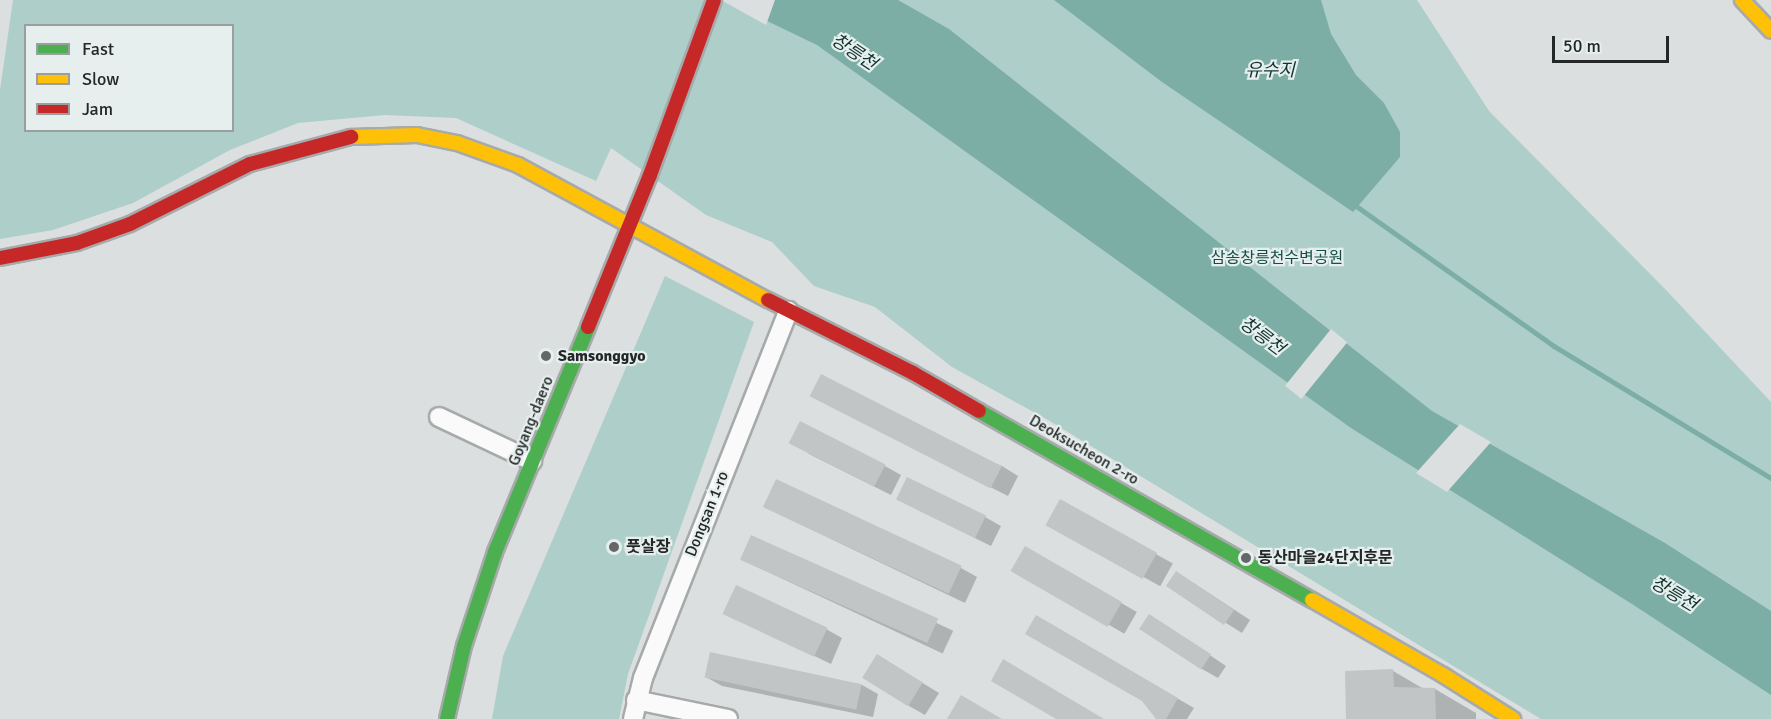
<!DOCTYPE html>
<html>
<head>
<meta charset="utf-8">
<style>
	body { margin:0 }
	#map { position:relative; width:1771px; height:719px; overflow:hidden; background:#dbdfdf; font-family:Signika,"Noto Sans KR",sans-serif }
	div>[style] { position:absolute }
	[style*='--x'] { left:calc(var(--x)*1px); top:calc(var(--y)*1px); width:calc(var(--w)*1px); rotate:calc(var(--a)*1deg) }
	.green>* { inset:0; background:#aecec9 }
	.water>* { inset:0; background:#7caea6 }
	.pier>* { inset:0; background:#dbdfdf; transform-origin:0 0 }
	.shadow>* { inset:0; background:#0003; transform-origin:0 0 }
	.stream>* { height:4.5px; margin:-2.25px; padding:0 2.25px; transform-origin:2.25px; border-radius:2.25px; background:#7caea6 }
	.building>* { inset:0; background:#c2c5c5; transform-origin:0 0 }
	.roads { filter:drop-shadow(2px 0 #a7aaaa) drop-shadow(-2px 0 #a7aaaa) drop-shadow(0 2px #a7aaaa) drop-shadow(0 -2px #a7aaaa) }
	.street>* { height:18px; margin:-9px; padding:0 9px; transform-origin:9px; border-radius:9px; background:#fafafa }
	.fast>* { height:14px; margin:-7px; padding:0 7px; transform-origin:7px; border-radius:7px; background:#4caf50 }
	.slow>* { height:14px; margin:-7px; padding:0 7px; transform-origin:7px; border-radius:7px; background:#ffc107 }
	.jam>* { height:14px; margin:-7px; padding:0 7px; transform-origin:7px; border-radius:7px; background:#c62828 }
	.dots>* { width:16px; height:16px; translate:-50% -50%; box-sizing:border-box; border:3px solid #e6efed; border-radius:50% }
	span { translate:-50% -50%; white-space:nowrap; text-align:center; line-height:1.15; -webkit-text-stroke:4.5px #e6efed; paint-order:stroke }
	.park-label { font-size:16px; color:#134f47 }
	.poi-label { font-size:16px; color:#242727; font-weight:700 }
	.left { translate:0 -50%; text-align:left }
	.street-label { font-size:16px; color:#242727 }
	.water-label { font-size:18px; color:#11332e; font-style:italic }
	.legend { position:absolute; left:24px; top:24px; width:210px; height:108px; box-sizing:border-box; background:#e6efed; border:2px solid #989f9e; margin:0; padding:8px 10px; list-style:none; font-size:18px; color:#242727 }
	.legend li { display:flex; align-items:center; gap:12px; height:30px }
	.legend b { width:30px; border:2px solid #989f9e }
	.scale { position:absolute; left:1552px; top:36px; width:117px; height:27px; box-sizing:border-box; border:3px solid #242727; border-top:0; padding-left:8px; font-size:18px; line-height:21px; white-space:nowrap; color:#242727; -webkit-text-stroke:4px #e6efed; paint-order:stroke }
</style>
</head>
<body>
<div id="map">
	<div class="green">
		<div style="clip-path:polygon(evenodd,13px 0,1417px 0,1489px 111px,1666px 290px,1771px 402px,1771px 719px,1541px 719px,1048px 420px,952px 367px,875px 307px,814px 286px,772px 242px,706px 215px,611px 148px,596px 181px,456px 118px,385px 115px,298px 123px,230px 150px,133px 203px,53px 230px,0 239px,0 90px,13px 0,26px 26px,232px 26px,232px 130px,26px 130px,26px 26px)"></div>
		<div style="clip-path:polygon(665px 276px,754px 322px,628px 674px,619px 719px,492px 719px,503px 656px)"></div>
	</div>
	<div class="water">
		<div style="clip-path:polygon(724px 0,898px 0,949px 29px,1432px 411px,1665px 543px,1771px 611px,1771px 695px,1632px 604px,1351px 428px,817px 45px)"></div>
		<div style="clip-path:polygon(1054px 0,1321px 0,1331px 34px,1356px 75px,1384px 103px,1400px 132px,1400px 157px,1353px 212px,1162px 82px)"></div>
	</div>
	<div class="pier">
		<div style="clip-path:polygon(721px 0,775px 0,766px 25px)"></div>
		<div style="left:1331px;top:329px;width:21px;height:73px;rotate:39deg"></div>
		<div style="clip-path:polygon(1460px 424px,1491px 442px,1447px 492px,1416px 473px)"></div>
	</div>
	<div class="shadow">
		<div style="clip-path:polygon(828px 405px,1002px 466px,1018px 476px,1008px 496px)"></div>
		<div style="clip-path:polygon(807px 453px,885px 466px,901px 475px,891px 495px)"></div>
		<div style="left:1060px;top:501px;width:129px;height:26px;rotate:29deg"></div>
		<div style="clip-path:polygon(764px 507px,961px 568px,977px 577px,965px 603px)"></div>
		<div style="clip-path:polygon(914px 508px,985px 517px,1001px 526px,991px 546px)"></div>
		<div style="left:752px;top:537px;width:222px;height:25px;rotate:25deg"></div>
		<div style="left:1026px;top:548px;width:128px;height:25px;rotate:30deg"></div>
		<div style="clip-path:polygon(1192px 582px,1250px 620px,1242px 633px,1226px 623px)"></div>
		<div style="clip-path:polygon(725px 613px,826px 629px,842px 638px,831px 664px)"></div>
		<div style="clip-path:polygon(1037px 617px,1194px 708px,1187px 719px,1157px 719px,1143px 700px)"></div>
		<div style="clip-path:polygon(1165px 625px,1226px 666px,1218px 678px,1202px 669px)"></div>
		<div style="clip-path:polygon(711px 654px,862px 685px,878px 694px,873px 717px,722px 686px,706px 677px)"></div>
		<div style="clip-path:polygon(893px 665px,939px 693px,925px 715px,909px 706px)"></div>
		<div style="clip-path:polygon(1393px 671px,1424px 689px,1435px 689px,1476px 713px,1476px 719px,1348px 719px)"></div>
	</div>
	<div class="stream">
		<div style="--x:1355;--y:205;--w:244;--a:35.3"></div>
		<div style="--x:1554;--y:346;--w:254;--a:31.3"></div>
	</div>
	<div class="building">
		<div style="left:821px;top:374px;width:203px;height:25px;rotate:27deg"></div>
		<div style="left:800px;top:421px;width:96px;height:25px;rotate:27deg"></div>
		<div style="left:907px;top:477px;width:88px;height:25px;rotate:26deg"></div>
		<div style="left:776px;top:479px;width:205px;height:31px;rotate:25deg"></div>
		<div style="left:1060px;top:499px;width:111px;height:30px;rotate:29deg"></div>
		<div style="left:751px;top:535px;width:205px;height:27px;rotate:24deg"></div>
		<div style="left:1025px;top:546px;width:112px;height:29px;rotate:30deg"></div>
		<div style="left:1176px;top:571px;width:70px;height:18px;rotate:34deg"></div>
		<div style="left:736px;top:585px;width:101px;height:32px;rotate:25deg"></div>
		<div style="left:1149px;top:614px;width:74px;height:18px;rotate:33deg"></div>
		<div style="clip-path:polygon(1036px 615px,1178px 698px,1166px 719px,1156px 719px,1142px 701px,1025px 634px)"></div>
		<div style="left:710px;top:652px;width:155px;height:26px;rotate:12deg"></div>
		<div style="left:877px;top:654px;width:54px;height:28px;rotate:32deg"></div>
		<div style="clip-path:polygon(1003px 659px,1104px 719px,1056px 719px,991px 681px)"></div>
		<div style="clip-path:polygon(1393px 669px,1394px 687px,1435px 688px,1436px 719px,1346px 719px,1345px 671px)"></div>
		<div style="clip-path:polygon(961px 695px,1002px 719px,947px 719px)"></div>
	</div>
	<div class="roads">
		<div class="street">
			<div style="--x:439;--y:417;--w:103;--a:25.3"></div>
			<div style="--x:636;--y:700;--w:94;--a:11.7"></div>
			<div style="--x:633;--y:719;--w:42;--a:-76.3"></div>
			<div style="--x:643;--y:678;--w:395;--a:-68.4"></div>
		</div>
		<div class="fast">
			<div style="--x:979;--y:411;--w:383;--a:29.6"></div>
			<div style="--x:447;--y:719;--w:75;--a:-76.9"></div>
			<div style="--x:464;--y:646;--w:99;--a:-71.7"></div>
			<div style="--x:495;--y:552;--w:243;--a:-67.5"></div>
		</div>
		<div class="slow">
			<div style="--x:1742;--y:0;--w:42;--a:46.9"></div>
			<div style="--x:351;--y:137;--w:66;--a:-1.7"></div>
			<div style="--x:417;--y:135;--w:41;--a:11.3"></div>
			<div style="--x:457;--y:143;--w:65;--a:19.8"></div>
			<div style="--x:518;--y:165;--w:284;--a:28.4"></div>
			<div style="--x:1312;--y:600;--w:151;--a:29.8"></div>
			<div style="--x:1443;--y:675;--w:83;--a:32.2"></div>
		</div>
		<div class="jam">
			<div style="--x:0;--y:258;--w:78;--a:-11"></div>
			<div style="--x:77;--y:243;--w:56;--a:-19.7"></div>
			<div style="--x:130;--y:224;--w:134;--a:-26.6"></div>
			<div style="--x:250;--y:164;--w:105;--a:-15"></div>
			<div style="--x:768;--y:300;--w:162;--a:26.7"></div>
			<div style="--x:913;--y:373;--w:76;--a:29.9"></div>
			<div style="--x:588;--y:327;--w:164;--a:-67.8"></div>
			<div style="--x:650;--y:175;--w:186;--a:-69.9"></div>
		</div>
	</div>
	<div class="dots">
		<div style="left:546px;top:356px;background:#646767"></div>
		<div style="left:614px;top:547px;background:#646767"></div>
		<div style="left:1246px;top:558px;background:#646767"></div>
	</div>
	<div class="park-label">
		<span style="left:1277px;top:258px">삼송창릉천수변공원</span>
	</div>
	<div class="poi-label">
		<span class="left" style="left:558px;top:356px">Samsonggyo</span>
		<span class="left" style="left:626px;top:547px">풋살장</span>
		<span class="left" style="left:1258px;top:558px">동산마을24단지후문</span>
	</div>
	<div class="street-label">
		<span style="left:531px;top:421px;rotate:-68deg">Goyang-daero</span>
		<span style="left:1084px;top:450px;rotate:30deg">Deoksucheon 2-ro</span>
		<span style="left:707px;top:514px;rotate:-68deg">Dongsan 1-ro</span>
	</div>
	<div class="water-label">
		<span style="left:854px;top:52px;rotate:34deg">창릉천</span>
		<span style="left:1270px;top:70px">유수지</span>
		<span style="left:1262px;top:336px;rotate:37deg">창릉천</span>
		<span style="left:1674px;top:594px;rotate:31deg">창릉천</span>
	</div>
	<ul class="legend">
	<li><b style="height:8px;background:#4caf50"></b>Fast</li>
	<li><b style="height:8px;background:#ffc107"></b>Slow</li>
	<li><b style="height:8px;background:#c62828"></b>Jam</li>
	</ul>
	<div class="scale">50 m</div>
</div>
</body>
</html>
